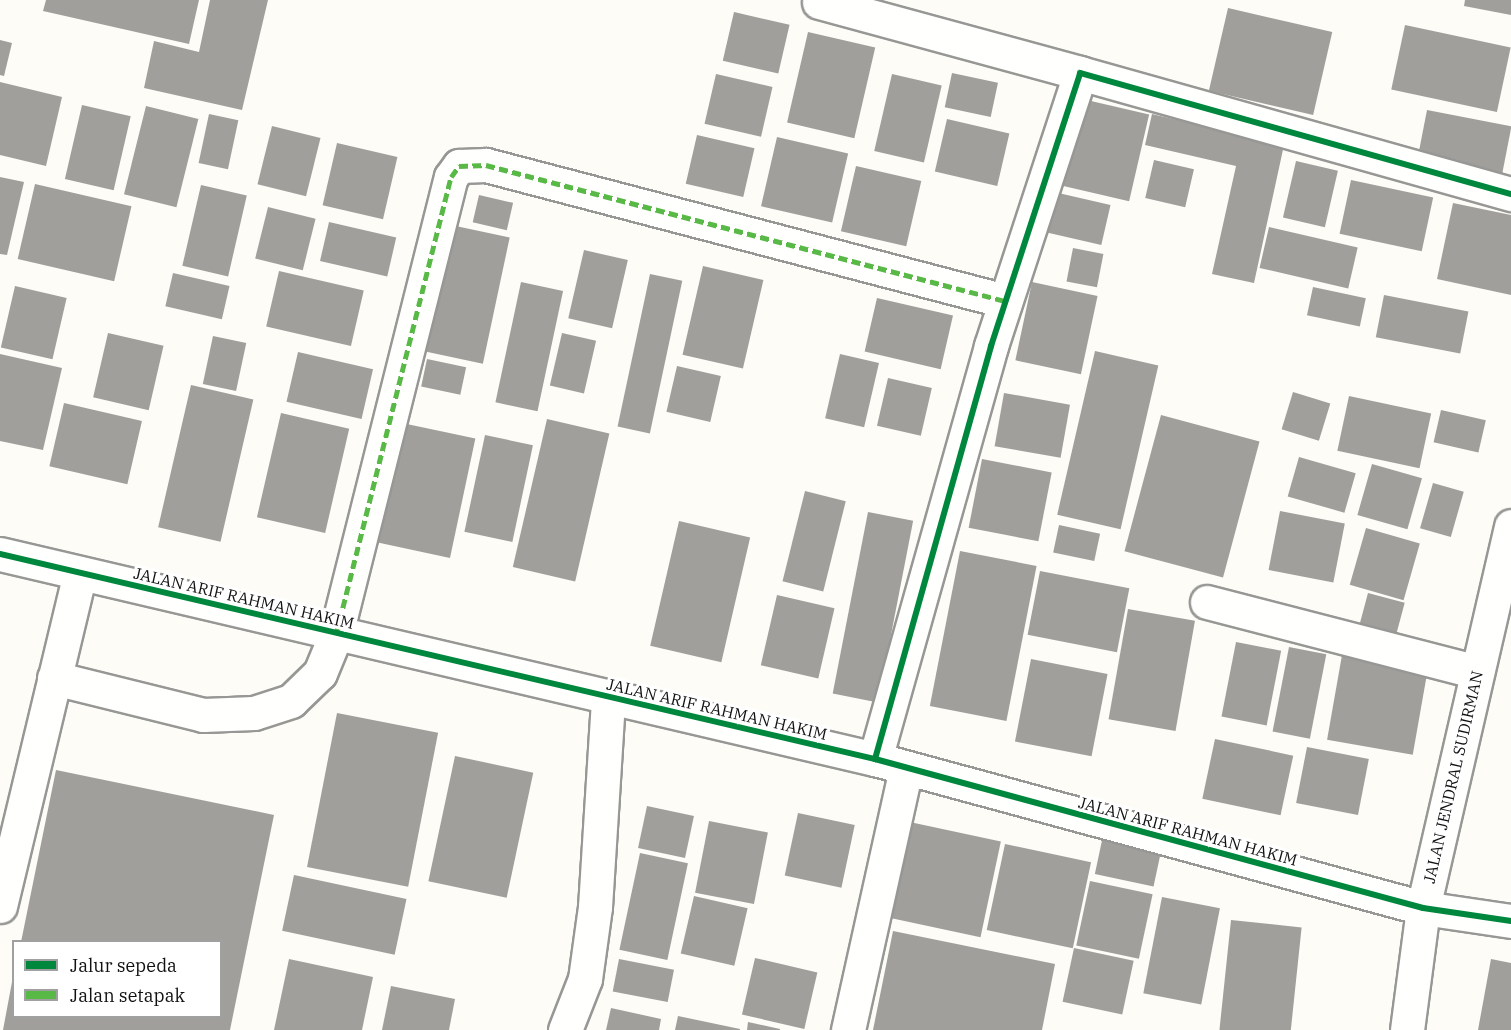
<!DOCTYPE html>
<html>
<head>
<meta charset="utf-8">
<style>
	body { margin:0 }
	#map { position:relative; width:1511px; height:1030px; overflow:hidden; background:#fdfcf7; font-family:"IBM Plex Serif",serif }
	div>[style] { position:absolute }
	[style*='--x'] { left:calc(var(--x)*1px); top:calc(var(--y)*1px); width:calc(var(--w)*1px); rotate:calc(var(--a)*1deg) }
	.building>* { inset:0; background:#a19f9c; transform-origin:0 0 }
	.roads { filter:drop-shadow(2px 0 #979795) drop-shadow(-2px 0 #979795) drop-shadow(0 2px #979795) drop-shadow(0 -2px #979795) }
	.minor>* { height:33px; margin:-16.5px; padding:0 16.5px; transform-origin:16.5px; border-radius:16.5px; background:#fffffe }
	.quiet>* { height:4.5px; margin-top:-2.25px; transform-origin:0; background:repeating-linear-gradient(90deg,#58b947 0 9px,transparent 0 13.5px) }
	.cycleway>* { height:6px; margin:-3px; padding:0 3px; transform-origin:3px; border-radius:3px; background:#00873e }
	span { translate:-50% -50%; white-space:nowrap; text-align:center; line-height:1.15; -webkit-text-stroke:6px #fff; paint-order:stroke }
	.street-label { font-size:16px; color:#111 }
	.legend { position:absolute; left:12px; top:940px; width:210px; height:78px; box-sizing:border-box; background:#fff; border:2px solid #a0a0a0; margin:0; padding:8px 10px; list-style:none; font-size:18px; color:#111 }
	.legend li { display:flex; align-items:center; gap:12px; height:30px }
	.legend b { width:30px; border:2px solid #a0a0a0 }
</style>
</head>
<body>
<div id="map">
	<div class="building">
		<div style="clip-path:polygon(46px 0,199px 0,189px 44px,43px 11px)"></div>
		<div style="clip-path:polygon(210px 0,268px 0,242px 110px,144px 88px,154px 41px,199px 52px)"></div>
		<div style="clip-path:polygon(1465px 0,1511px 0,1511px 15px,1464px 6px)"></div>
		<div style="left:1228px;top:8px;width:107px;height:85px;rotate:13deg"></div>
		<div style="left:734px;top:12px;width:57px;height:50px;rotate:13deg"></div>
		<div style="left:1405px;top:25px;width:108px;height:66px;rotate:12deg"></div>
		<div style="left:808px;top:32px;width:69px;height:93px;rotate:13deg"></div>
		<div style="clip-path:polygon(0 40px,12px 43px,4px 76px,0 75px)"></div>
		<div style="left:952px;top:73px;width:47px;height:35px;rotate:12deg"></div>
		<div style="left:716px;top:74px;width:58px;height:51px;rotate:13deg"></div>
		<div style="left:892px;top:74px;width:51px;height:79px;rotate:13deg"></div>
		<div style="clip-path:polygon(0 82px,62px 97px,46px 166px,0 155px)"></div>
		<div style="left:1078px;top:98px;width:73px;height:89px;rotate:13deg"></div>
		<div style="left:82px;top:105px;width:50px;height:76px;rotate:13deg"></div>
		<div style="left:146px;top:106px;width:54px;height:91px;rotate:14deg"></div>
		<div style="left:1427px;top:110px;width:86px;height:49px;rotate:11deg"></div>
		<div style="left:209px;top:114px;width:30px;height:50px;rotate:12deg"></div>
		<div style="clip-path:polygon(1152px 114px,1284px 145px,1254px 283px,1212px 274px,1236px 166px,1145px 145px)"></div>
		<div style="left:947px;top:119px;width:64px;height:54px;rotate:13deg"></div>
		<div style="left:272px;top:126px;width:50px;height:60px;rotate:14deg"></div>
		<div style="left:697px;top:135px;width:59px;height:50px;rotate:13deg"></div>
		<div style="left:777px;top:137px;width:73px;height:71px;rotate:13deg"></div>
		<div style="left:337px;top:143px;width:62px;height:64px;rotate:13deg"></div>
		<div style="left:1154px;top:160px;width:41px;height:39px;rotate:13deg"></div>
		<div style="left:1296px;top:161px;width:43px;height:58px;rotate:13deg"></div>
		<div style="left:856px;top:166px;width:67px;height:67px;rotate:13deg"></div>
		<div style="clip-path:polygon(0 177px,24px 182px,7px 255px,0 254px)"></div>
		<div style="left:1351px;top:180px;width:84px;height:55px;rotate:12deg"></div>
		<div style="left:35px;top:184px;width:99px;height:77px;rotate:13deg"></div>
		<div style="left:201px;top:185px;width:47px;height:83px;rotate:13deg"></div>
		<div style="left:1054px;top:192px;width:58px;height:41px;rotate:13deg"></div>
		<div style="left:479px;top:195px;width:35px;height:28px;rotate:13deg"></div>
		<div style="clip-path:polygon(1453px 203px,1511px 215px,1511px 295px,1437px 279px)"></div>
		<div style="left:268px;top:207px;width:49px;height:53px;rotate:14deg"></div>
		<div style="left:329px;top:222px;width:69px;height:40px;rotate:13deg"></div>
		<div style="left:451px;top:225px;width:60px;height:129px;rotate:12deg"></div>
		<div style="left:1269px;top:227px;width:91px;height:42px;rotate:13deg"></div>
		<div style="left:1073px;top:248px;width:31px;height:34px;rotate:11deg"></div>
		<div style="left:584px;top:250px;width:45px;height:70px;rotate:13deg"></div>
		<div style="left:703px;top:266px;width:62px;height:91px;rotate:13deg"></div>
		<div style="left:279px;top:271px;width:87px;height:57px;rotate:13deg"></div>
		<div style="left:173px;top:273px;width:58px;height:34px;rotate:13deg"></div>
		<div style="left:650px;top:274px;width:33px;height:156px;rotate:12deg"></div>
		<div style="left:521px;top:282px;width:43px;height:123px;rotate:12deg"></div>
		<div style="left:1032px;top:282px;width:67px;height:80px;rotate:12deg"></div>
		<div style="left:15px;top:286px;width:53px;height:63px;rotate:13deg"></div>
		<div style="left:1313px;top:287px;width:54px;height:29px;rotate:12deg"></div>
		<div style="left:1384px;top:295px;width:86px;height:43px;rotate:11deg"></div>
		<div style="left:877px;top:298px;width:78px;height:55px;rotate:13deg"></div>
		<div style="left:108px;top:333px;width:57px;height:66px;rotate:13deg"></div>
		<div style="left:562px;top:333px;width:35px;height:54px;rotate:13deg"></div>
		<div style="left:213px;top:336px;width:34px;height:49px;rotate:12deg"></div>
		<div style="left:1095px;top:351px;width:65px;height:168px;rotate:13deg"></div>
		<div style="left:298px;top:352px;width:77px;height:51px;rotate:13deg"></div>
		<div style="clip-path:polygon(0 354px,62px 368px,43px 450px,0 441px)"></div>
		<div style="left:840px;top:354px;width:40px;height:66px;rotate:13deg"></div>
		<div style="left:427px;top:359px;width:40px;height:28px;rotate:12deg"></div>
		<div style="left:677px;top:366px;width:45px;height:47px;rotate:13deg"></div>
		<div style="left:888px;top:378px;width:45px;height:49px;rotate:13deg"></div>
		<div style="left:191px;top:385px;width:64px;height:146px;rotate:13deg"></div>
		<div style="left:1293px;top:392px;width:39px;height:39px;rotate:17deg"></div>
		<div style="left:1004px;top:393px;width:67px;height:54px;rotate:10deg"></div>
		<div style="left:1349px;top:396px;width:84px;height:56px;rotate:12deg"></div>
		<div style="left:64px;top:403px;width:80px;height:65px;rotate:13deg"></div>
		<div style="left:1441px;top:410px;width:46px;height:33px;rotate:13deg"></div>
		<div style="left:281px;top:413px;width:70px;height:107px;rotate:13deg"></div>
		<div style="left:1161px;top:415px;width:102px;height:141px;rotate:15deg"></div>
		<div style="left:547px;top:419px;width:64px;height:152px;rotate:13deg"></div>
		<div style="left:402px;top:423px;width:75px;height:122px;rotate:12deg"></div>
		<div style="left:485px;top:435px;width:49px;height:99px;rotate:12deg"></div>
		<div style="left:1299px;top:457px;width:59px;height:41px;rotate:16deg"></div>
		<div style="left:982px;top:459px;width:71px;height:70px;rotate:11deg"></div>
		<div style="left:1372px;top:464px;width:52px;height:53px;rotate:16deg"></div>
		<div style="left:1433px;top:483px;width:32px;height:47px;rotate:16deg"></div>
		<div style="left:805px;top:491px;width:42px;height:93px;rotate:14deg"></div>
		<div style="left:1280px;top:511px;width:66px;height:60px;rotate:11deg"></div>
		<div style="left:868px;top:512px;width:46px;height:185px;rotate:11deg"></div>
		<div style="left:679px;top:521px;width:73px;height:128px;rotate:13deg"></div>
		<div style="left:1059px;top:525px;width:42px;height:28px;rotate:12deg"></div>
		<div style="left:1366px;top:528px;width:56px;height:59px;rotate:16deg"></div>
		<div style="left:960px;top:551px;width:78px;height:158px;rotate:11deg"></div>
		<div style="left:1040px;top:571px;width:91px;height:65px;rotate:11deg"></div>
		<div style="left:1368px;top:593px;width:38px;height:45px;rotate:15deg"></div>
		<div style="left:777px;top:595px;width:59px;height:72px;rotate:13deg"></div>
		<div style="left:1128px;top:609px;width:68px;height:112px;rotate:10deg"></div>
		<div style="left:1236px;top:642px;width:46px;height:76px;rotate:11deg"></div>
		<div style="left:1289px;top:647px;width:38px;height:86px;rotate:11deg"></div>
		<div style="left:1342px;top:655px;width:87px;height:86px;rotate:10deg"></div>
		<div style="left:1031px;top:659px;width:78px;height:84px;rotate:11deg"></div>
		<div style="left:337px;top:713px;width:103px;height:157px;rotate:11deg"></div>
		<div style="left:1215px;top:739px;width:80px;height:61px;rotate:12deg"></div>
		<div style="left:1307px;top:747px;width:63px;height:57px;rotate:11deg"></div>
		<div style="left:455px;top:756px;width:80px;height:128px;rotate:12deg"></div>
		<div style="clip-path:polygon(56px 770px,274px 815px,230px 1030px,3px 1030px,12px 982px,14px 1016px,220px 1016px,220px 942px,21px 942px)"></div>
		<div style="left:647px;top:806px;width:48px;height:43px;rotate:12deg"></div>
		<div style="left:798px;top:813px;width:58px;height:64px;rotate:12deg"></div>
		<div style="left:709px;top:821px;width:60px;height:73px;rotate:11deg"></div>
		<div style="left:905px;top:821px;width:98px;height:98px;rotate:12deg"></div>
		<div style="left:1104px;top:831px;width:60px;height:44px;rotate:12deg"></div>
		<div style="left:1005px;top:844px;width:88px;height:88px;rotate:12deg"></div>
		<div style="left:640px;top:853px;width:49px;height:99px;rotate:12deg"></div>
		<div style="left:294px;top:875px;width:115px;height:57px;rotate:12deg"></div>
		<div style="left:1090px;top:881px;width:64px;height:66px;rotate:12deg"></div>
		<div style="left:694px;top:896px;width:55px;height:59px;rotate:13deg"></div>
		<div style="left:1162px;top:897px;width:59px;height:98px;rotate:11deg"></div>
		<div style="left:1231px;top:920px;width:71px;height:111px;rotate:6deg"></div>
		<div style="clip-path:polygon(893px 931px,1055px 964px,1042px 1030px,873px 1030px)"></div>
		<div style="left:1074px;top:948px;width:61px;height:55px;rotate:12deg"></div>
		<div style="left:755px;top:958px;width:64px;height:58px;rotate:13deg"></div>
		<div style="clip-path:polygon(289px 959px,373px 977px,362px 1030px,274px 1030px)"></div>
		<div style="left:619px;top:959px;width:56px;height:33px;rotate:11deg"></div>
		<div style="clip-path:polygon(1491px 959px,1511px 963px,1511px 1030px,1478px 1030px)"></div>
		<div style="clip-path:polygon(391px 986px,455px 999px,449px 1030px,382px 1030px)"></div>
		<div style="clip-path:polygon(611px 1008px,661px 1019px,659px 1030px,606px 1030px)"></div>
		<div style="clip-path:polygon(678px 1016px,740px 1029px,740px 1030px,675px 1030px)"></div>
		<div style="clip-path:polygon(748px 1022px,780px 1029px,780px 1030px,747px 1030px)"></div>
	</div>
	<div class="roads">
		<div class="minor">
			<div style="--x:819;--y:2;--w:270;--a:15.2"></div>
			<div style="--x:0;--y:554;--w:899;--a:13.19"></div>
			<div style="--x:875;--y:759;--w:568;--a:15.21"></div>
			<div style="--x:1423;--y:908;--w:89;--a:8.4"></div>
			<div style="--x:1207;--y:602;--w:279;--a:14.5"></div>
			<div style="--x:54;--y:678;--w:154;--a:13.9"></div>
			<div style="--x:203;--y:715;--w:51;--a:-2.2"></div>
			<div style="--x:254;--y:713;--w:39;--a:-18"></div>
			<div style="--x:291;--y:701;--w:40;--a:-44"></div>
			<div style="--x:320;--y:673;--w:42;--a:-67.7"></div>
			<div style="--x:336;--y:634;--w:471;--a:-75.9"></div>
			<div style="--x:451;--y:177;--w:14;--a:-54"></div>
			<div style="--x:459;--y:166;--w:27;--a:-2"></div>
			<div style="--x:486;--y:165;--w:537;--a:14.68"></div>
			<div style="--x:875;--y:759;--w:429;--a:-74.3"></div>
			<div style="--x:991;--y:346;--w:287;--a:-71.9"></div>
			<div style="--x:1080;--y:73;--w:448;--a:15.7"></div>
			<div style="--x:0;--y:906;--w:342;--a:-76.5"></div>
			<div style="--x:565;--y:1030;--w:55;--a:-68.6"></div>
			<div style="--x:585;--y:979;--w:73;--a:-82.1"></div>
			<div style="--x:595;--y:907;--w:209;--a:-86.4"></div>
			<div style="--x:848;--y:1030;--w:267;--a:-77.5"></div>
			<div style="--x:1407;--y:1030;--w:123;--a:-82.5"></div>
			<div style="--x:1423;--y:908;--w:392;--a:-77"></div>
		</div>
	</div>
	<div class="quiet">
		<div style="--x:336;--y:634;--w:471;--a:-75.9"></div>
		<div style="--x:451;--y:177;--w:14;--a:-54"></div>
		<div style="--x:459;--y:166;--w:27;--a:-2"></div>
		<div style="--x:486;--y:165;--w:537;--a:14.68"></div>
	</div>
	<div class="cycleway">
		<div style="--x:0;--y:554;--w:899;--a:13.19"></div>
		<div style="--x:875;--y:759;--w:568;--a:15.21"></div>
		<div style="--x:1423;--y:908;--w:89;--a:8.4"></div>
		<div style="--x:875;--y:759;--w:429;--a:-74.3"></div>
		<div style="--x:991;--y:346;--w:287;--a:-71.9"></div>
		<div style="--x:1080;--y:73;--w:448;--a:15.7"></div>
	</div>
	<div class="street-label">
		<span style="left:244px;top:598px;rotate:13deg">JALAN ARIF RAHMAN HAKIM</span>
		<span style="left:717px;top:709px;rotate:13deg">JALAN ARIF RAHMAN HAKIM</span>
		<span style="left:1453px;top:777px;rotate:-77deg">JALAN JENDRAL SUDIRMAN</span>
		<span style="left:1188px;top:831px;rotate:15deg">JALAN ARIF RAHMAN HAKIM</span>
	</div>
	<ul class="legend">
	<li><b style="height:8px;background:#00873e"></b>Jalur sepeda</li>
	<li><b style="height:8px;background:#58b947"></b>Jalan setapak</li>
	</ul>
</div>
</body>
</html>
